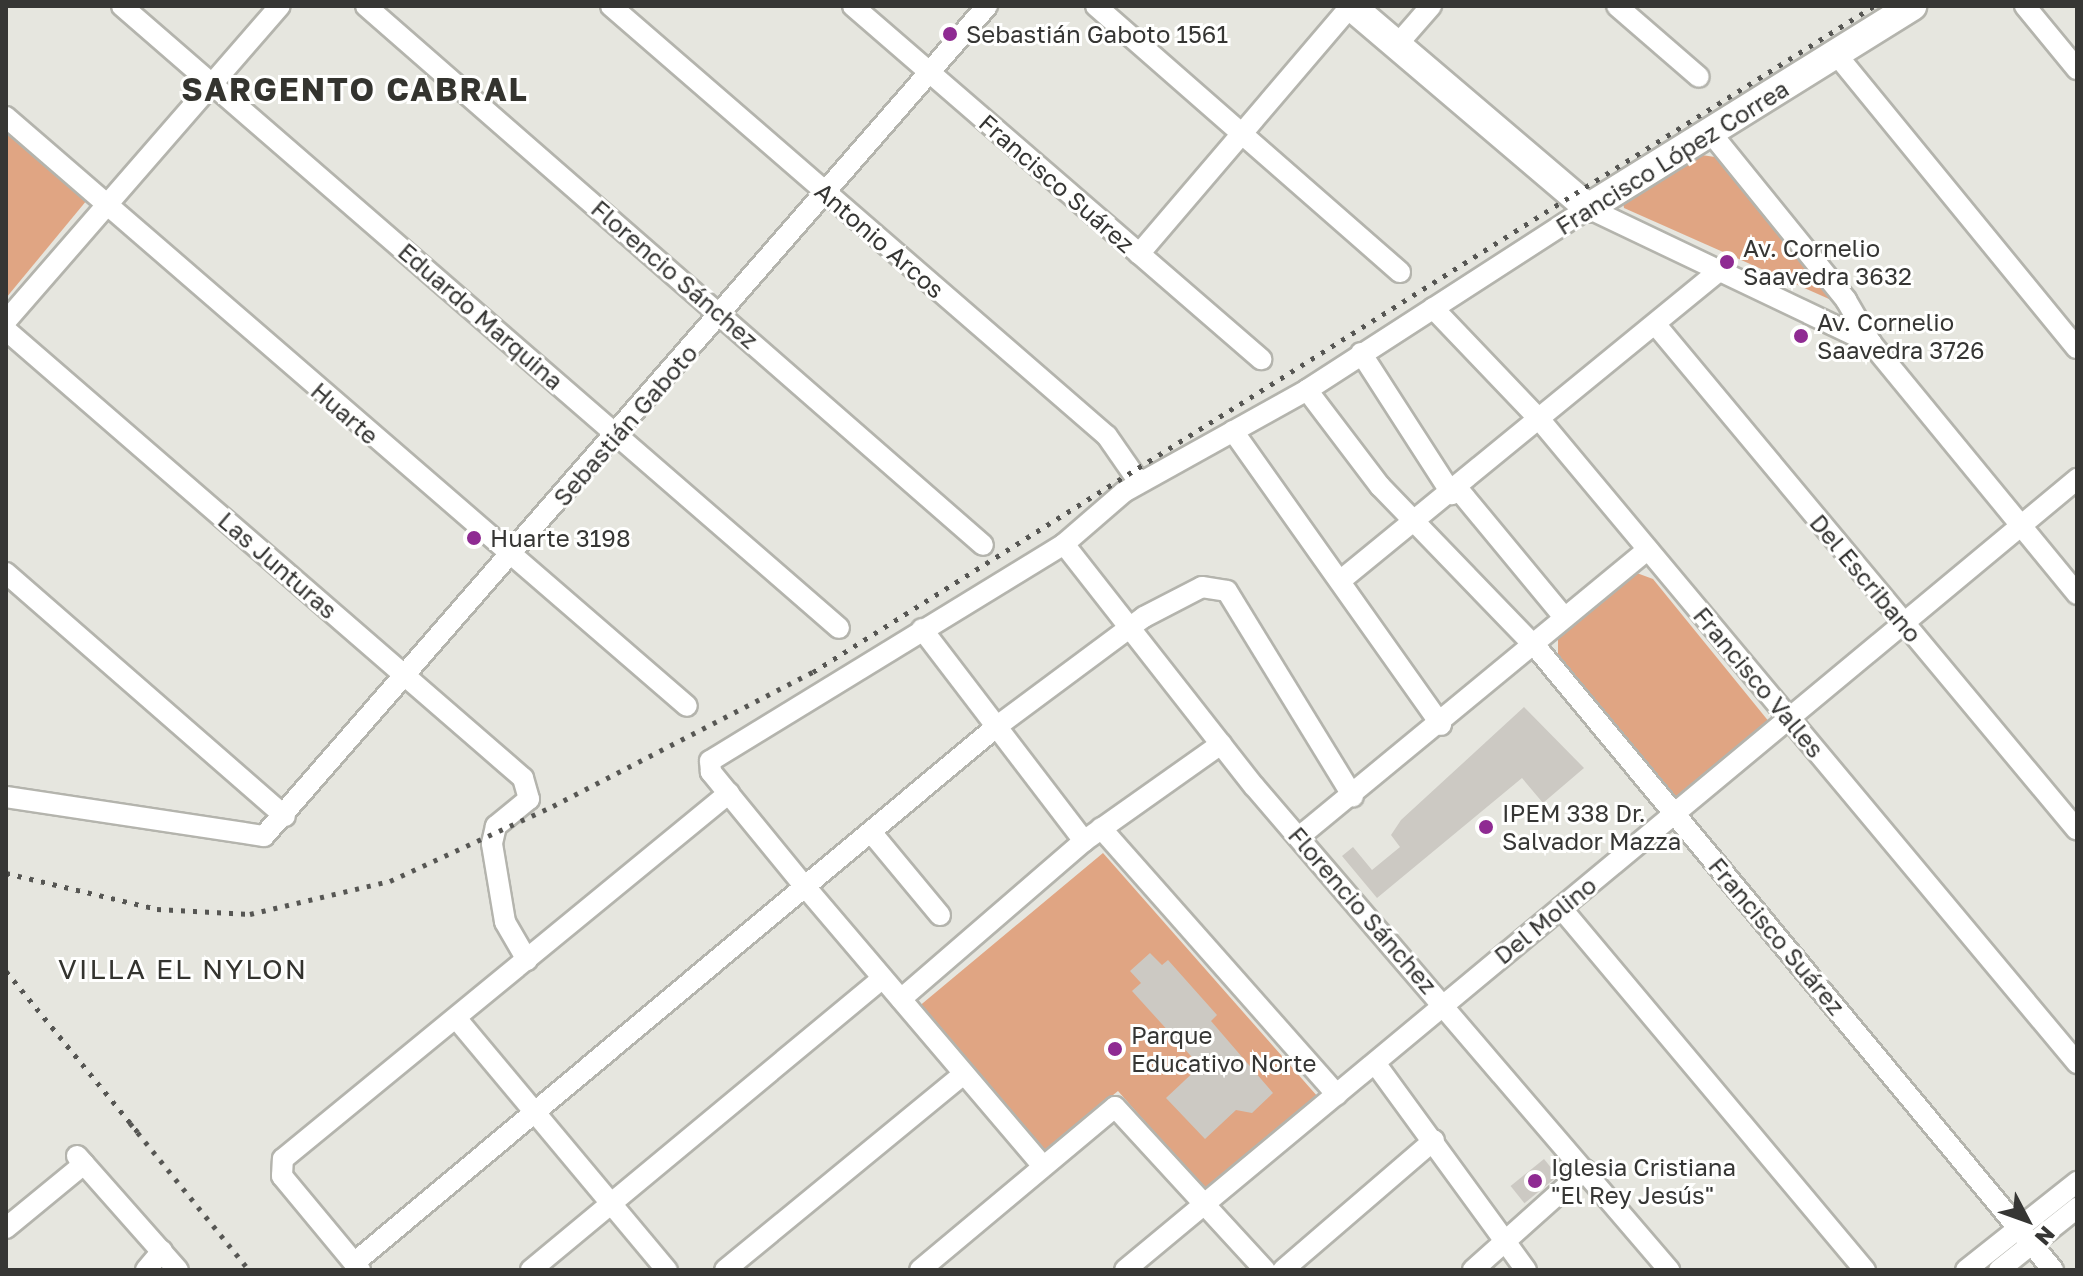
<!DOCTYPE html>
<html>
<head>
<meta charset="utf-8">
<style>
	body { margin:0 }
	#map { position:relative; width:2083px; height:1276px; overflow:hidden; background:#e6e6df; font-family:"Golos Text",sans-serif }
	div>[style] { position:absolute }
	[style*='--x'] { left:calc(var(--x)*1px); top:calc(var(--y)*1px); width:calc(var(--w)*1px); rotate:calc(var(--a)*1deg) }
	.green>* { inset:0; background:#e0a583 }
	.building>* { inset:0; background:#ccc9c3; transform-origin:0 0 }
	.roads { filter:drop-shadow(2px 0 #b4b4ad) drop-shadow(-2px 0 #b4b4ad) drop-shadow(0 2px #b4b4ad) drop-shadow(0 -2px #b4b4ad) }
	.minor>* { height:20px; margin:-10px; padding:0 10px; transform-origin:10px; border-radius:10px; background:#fff }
	.secondary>* { height:28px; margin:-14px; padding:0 14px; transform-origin:14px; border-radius:14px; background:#fff }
	.rail>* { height:5px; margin-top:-2.5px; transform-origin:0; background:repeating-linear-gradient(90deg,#565653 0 4px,transparent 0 12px) }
	.dots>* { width:22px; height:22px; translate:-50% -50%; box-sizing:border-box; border:4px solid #fffffe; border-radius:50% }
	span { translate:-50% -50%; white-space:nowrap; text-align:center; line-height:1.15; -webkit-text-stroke:6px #fffffe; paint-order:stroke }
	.poi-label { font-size:24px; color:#363634 }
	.left { translate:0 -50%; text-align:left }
	.street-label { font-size:24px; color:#363634 }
	.quarter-label { font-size:28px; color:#34342f; letter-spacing:2px }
	.district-label { font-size:32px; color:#34342f; font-weight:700; letter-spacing:2px }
	.frame { position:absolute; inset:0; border:8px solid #363634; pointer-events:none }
	.north { position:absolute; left:1987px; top:1180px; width:80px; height:80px; -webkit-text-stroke:6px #fffffe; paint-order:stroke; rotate:131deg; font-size:22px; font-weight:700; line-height:32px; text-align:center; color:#363634 }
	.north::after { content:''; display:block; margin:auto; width:28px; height:36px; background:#363634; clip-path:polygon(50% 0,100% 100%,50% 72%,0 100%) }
</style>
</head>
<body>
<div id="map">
	<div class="green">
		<div style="clip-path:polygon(6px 130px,87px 200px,6px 298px)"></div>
		<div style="clip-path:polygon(1695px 154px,1715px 157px,1838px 303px,1624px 208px,1622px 198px)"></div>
		<div style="clip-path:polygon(1634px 572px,1653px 579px,1770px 723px,1677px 799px,1558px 654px,1558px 633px)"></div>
		<div style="clip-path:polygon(1103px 853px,1318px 1097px,1207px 1192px,1118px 1091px,1044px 1151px,917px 1008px)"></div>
	</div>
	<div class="building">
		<div style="clip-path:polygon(1524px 707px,1584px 768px,1543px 803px,1522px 778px,1377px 898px,1342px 856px,1353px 847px,1372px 870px,1400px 847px,1391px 835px,1401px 820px)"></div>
		<div style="clip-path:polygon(1150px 953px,1162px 965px,1168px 960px,1217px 1015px,1211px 1021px,1273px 1093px,1252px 1113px,1236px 1110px,1205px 1139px,1166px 1098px,1200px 1066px,1132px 991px,1141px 983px,1130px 971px)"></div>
		<div style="left:1544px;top:1159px;width:22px;height:43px;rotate:51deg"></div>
	</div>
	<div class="roads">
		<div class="minor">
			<div style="--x:122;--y:6;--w:949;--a:40.94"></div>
			<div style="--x:366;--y:6;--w:819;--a:41.14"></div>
			<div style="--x:611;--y:6;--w:656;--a:40.92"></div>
			<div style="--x:1107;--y:436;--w:56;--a:55.2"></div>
			<div style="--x:853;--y:6;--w:540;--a:40.87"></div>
			<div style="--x:1096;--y:6;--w:404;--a:41.2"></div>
			<div style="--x:1617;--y:6;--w:108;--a:40.9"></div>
			<div style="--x:2025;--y:6;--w:82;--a:50.5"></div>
			<div style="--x:1397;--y:45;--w:52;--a:-48.9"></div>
			<div style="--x:1836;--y:54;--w:380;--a:50.7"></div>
			<div style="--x:6;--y:117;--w:900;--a:40.86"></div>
			<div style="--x:1711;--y:133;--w:215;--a:51"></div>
			<div style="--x:1846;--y:300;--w:50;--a:59.8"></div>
			<div style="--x:1139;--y:254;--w:326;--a:-49.5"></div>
			<div style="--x:1433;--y:308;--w:155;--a:46.3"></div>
			<div style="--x:1540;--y:420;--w:838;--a:50.13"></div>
			<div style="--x:6;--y:321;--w:417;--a:-49"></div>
			<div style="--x:1656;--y:325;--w:657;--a:50.18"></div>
			<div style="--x:6;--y:330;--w:684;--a:40.91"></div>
			<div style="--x:523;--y:778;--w:22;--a:74"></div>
			<div style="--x:529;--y:799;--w:43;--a:140.7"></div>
			<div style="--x:496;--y:826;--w:18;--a:103"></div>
			<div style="--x:492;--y:844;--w:79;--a:80.5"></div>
			<div style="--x:505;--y:922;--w:44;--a:59.9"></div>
			<div style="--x:1361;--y:353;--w:168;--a:57.2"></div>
			<div style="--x:1307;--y:390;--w:121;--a:52.8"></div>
			<div style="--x:1380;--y:486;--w:232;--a:46"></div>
			<div style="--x:1541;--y:653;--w:802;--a:50.31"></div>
			<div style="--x:1233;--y:431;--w:360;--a:54.7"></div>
			<div style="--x:1458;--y:489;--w:166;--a:50.4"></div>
			<div style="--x:1064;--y:544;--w:308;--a:51.9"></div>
			<div style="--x:1254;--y:786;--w:638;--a:49.39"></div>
			<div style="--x:6;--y:573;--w:370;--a:41.1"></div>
			<div style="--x:1340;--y:581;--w:490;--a:-39.3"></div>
			<div style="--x:922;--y:629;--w:267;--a:52.6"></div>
			<div style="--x:6;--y:797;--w:261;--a:8.6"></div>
			<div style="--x:264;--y:836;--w:1101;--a:-48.94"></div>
			<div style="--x:1101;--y:828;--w:356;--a:48.5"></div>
			<div style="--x:871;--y:832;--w:108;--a:50.3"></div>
			<div style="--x:1299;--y:837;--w:452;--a:-39.5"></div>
			<div style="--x:1561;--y:908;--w:473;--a:50"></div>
			<div style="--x:901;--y:999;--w:242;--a:-40.8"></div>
			<div style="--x:1084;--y:841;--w:168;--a:-35.3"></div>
			<div style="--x:456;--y:1018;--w:329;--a:50.1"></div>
			<div style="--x:1375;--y:1063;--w:256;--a:53.9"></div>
			<div style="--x:77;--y:1156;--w:152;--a:48.5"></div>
			<div style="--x:1042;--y:1165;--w:365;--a:-130.4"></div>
			<div style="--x:805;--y:887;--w:149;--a:-129.3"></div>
			<div style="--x:711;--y:772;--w:11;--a:-95"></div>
			<div style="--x:710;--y:761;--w:415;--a:-31.5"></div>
			<div style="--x:1064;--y:544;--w:79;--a:-40.9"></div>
			<div style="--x:1124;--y:492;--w:210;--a:-29.1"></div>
			<div style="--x:1307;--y:390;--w:335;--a:-32.9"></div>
			<div style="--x:1588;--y:208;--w:314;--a:25.5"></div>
			<div style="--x:1871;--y:343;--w:325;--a:50.6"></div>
			<div style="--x:6;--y:1228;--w:101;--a:-39.4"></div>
			<div style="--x:354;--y:1263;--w:836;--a:-39.86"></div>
			<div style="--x:996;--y:727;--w:184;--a:-36.6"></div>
			<div style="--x:1144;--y:617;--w:65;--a:-27.3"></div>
			<div style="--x:1202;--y:587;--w:25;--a:9"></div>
			<div style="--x:1227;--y:591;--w:241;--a:58.5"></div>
			<div style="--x:146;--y:1270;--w:25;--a:-50"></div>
			<div style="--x:360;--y:1270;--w:122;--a:-129.7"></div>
			<div style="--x:282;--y:1176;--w:17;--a:-87"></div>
			<div style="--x:283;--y:1159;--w:577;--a:-39.37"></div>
			<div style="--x:531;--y:1270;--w:457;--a:-39.7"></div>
			<div style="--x:725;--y:1270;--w:309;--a:-39.4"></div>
			<div style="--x:920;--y:1270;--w:254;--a:-39.9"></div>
			<div style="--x:1115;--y:1107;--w:222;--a:47.4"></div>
			<div style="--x:1125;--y:1270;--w:1238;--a:-39.72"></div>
			<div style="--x:1283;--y:1270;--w:199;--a:-40.7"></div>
			<div style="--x:1473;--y:1270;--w:150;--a:-41.8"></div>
			<div style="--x:1966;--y:1270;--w:142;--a:-38.4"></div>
			<div style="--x:1999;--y:1270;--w:100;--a:-38.5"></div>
		</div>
		<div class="secondary">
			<div style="--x:1351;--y:6;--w:311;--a:40.4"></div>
			<div style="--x:1588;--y:208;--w:382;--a:-31.9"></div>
		</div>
	</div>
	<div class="rail">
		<div style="--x:6;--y:873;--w:155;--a:13.4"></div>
		<div style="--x:157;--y:909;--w:93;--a:3.1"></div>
		<div style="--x:250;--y:914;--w:144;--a:-13.3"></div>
		<div style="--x:390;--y:881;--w:179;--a:-24.7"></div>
		<div style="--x:553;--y:806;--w:292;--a:-27.3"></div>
		<div style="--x:813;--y:672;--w:1253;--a:-32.12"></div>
		<div style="--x:6;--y:971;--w:208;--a:50.7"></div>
		<div style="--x:130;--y:1123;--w:189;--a:51"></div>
	</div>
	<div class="dots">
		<div style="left:950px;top:34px;background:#8f2b92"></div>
		<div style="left:1727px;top:262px;background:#8f2b92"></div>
		<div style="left:1801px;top:336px;background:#8f2b92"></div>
		<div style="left:474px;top:538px;background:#8f2b92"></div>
		<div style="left:1486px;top:827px;background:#8f2b92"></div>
		<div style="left:1115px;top:1049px;background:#8f2b92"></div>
		<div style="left:1535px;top:1181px;background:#8f2b92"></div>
	</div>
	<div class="poi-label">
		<span class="left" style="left:966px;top:34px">Sebastián Gaboto 1561</span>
		<span class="left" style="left:1743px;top:262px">Av. Cornelio<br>Saavedra 3632</span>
		<span class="left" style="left:1817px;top:336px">Av. Cornelio<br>Saavedra 3726</span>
		<span class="left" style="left:490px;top:538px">Huarte 3198</span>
		<span class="left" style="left:1502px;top:827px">IPEM 338 Dr.<br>Salvador Mazza</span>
		<span class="left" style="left:1131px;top:1049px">Parque<br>Educativo Norte</span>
		<span class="left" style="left:1551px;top:1181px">Iglesia Cristiana<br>"El Rey Jesús"</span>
	</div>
	<div class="street-label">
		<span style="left:1672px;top:157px;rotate:-32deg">Francisco López Correa</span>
		<span style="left:1057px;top:183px;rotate:41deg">Francisco Suárez</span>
		<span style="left:880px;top:240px;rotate:41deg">Antonio Arcos</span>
		<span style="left:675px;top:274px;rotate:41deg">Florencio Sánchez</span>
		<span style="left:481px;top:316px;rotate:41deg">Eduardo Marquina</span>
		<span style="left:345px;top:413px;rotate:41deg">Huarte</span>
		<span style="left:625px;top:425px;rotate:-49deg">Sebastián Gaboto</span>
		<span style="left:278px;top:565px;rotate:41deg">Las Junturas</span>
		<span style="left:1866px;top:578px;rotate:50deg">Del Escribano</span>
		<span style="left:1759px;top:682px;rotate:50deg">Francisco Valles</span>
		<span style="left:1363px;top:910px;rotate:49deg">Florencio Sánchez</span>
		<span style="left:1545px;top:920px;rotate:-39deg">Del Molino</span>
		<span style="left:1777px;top:936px;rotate:50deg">Francisco Suárez</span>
	</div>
	<div class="quarter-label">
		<span style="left:183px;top:969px">VILLA EL NYLON</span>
	</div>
	<div class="district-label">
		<span style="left:355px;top:89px">SARGENTO CABRAL</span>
	</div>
	<div class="frame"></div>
	<div class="north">N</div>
</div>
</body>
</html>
